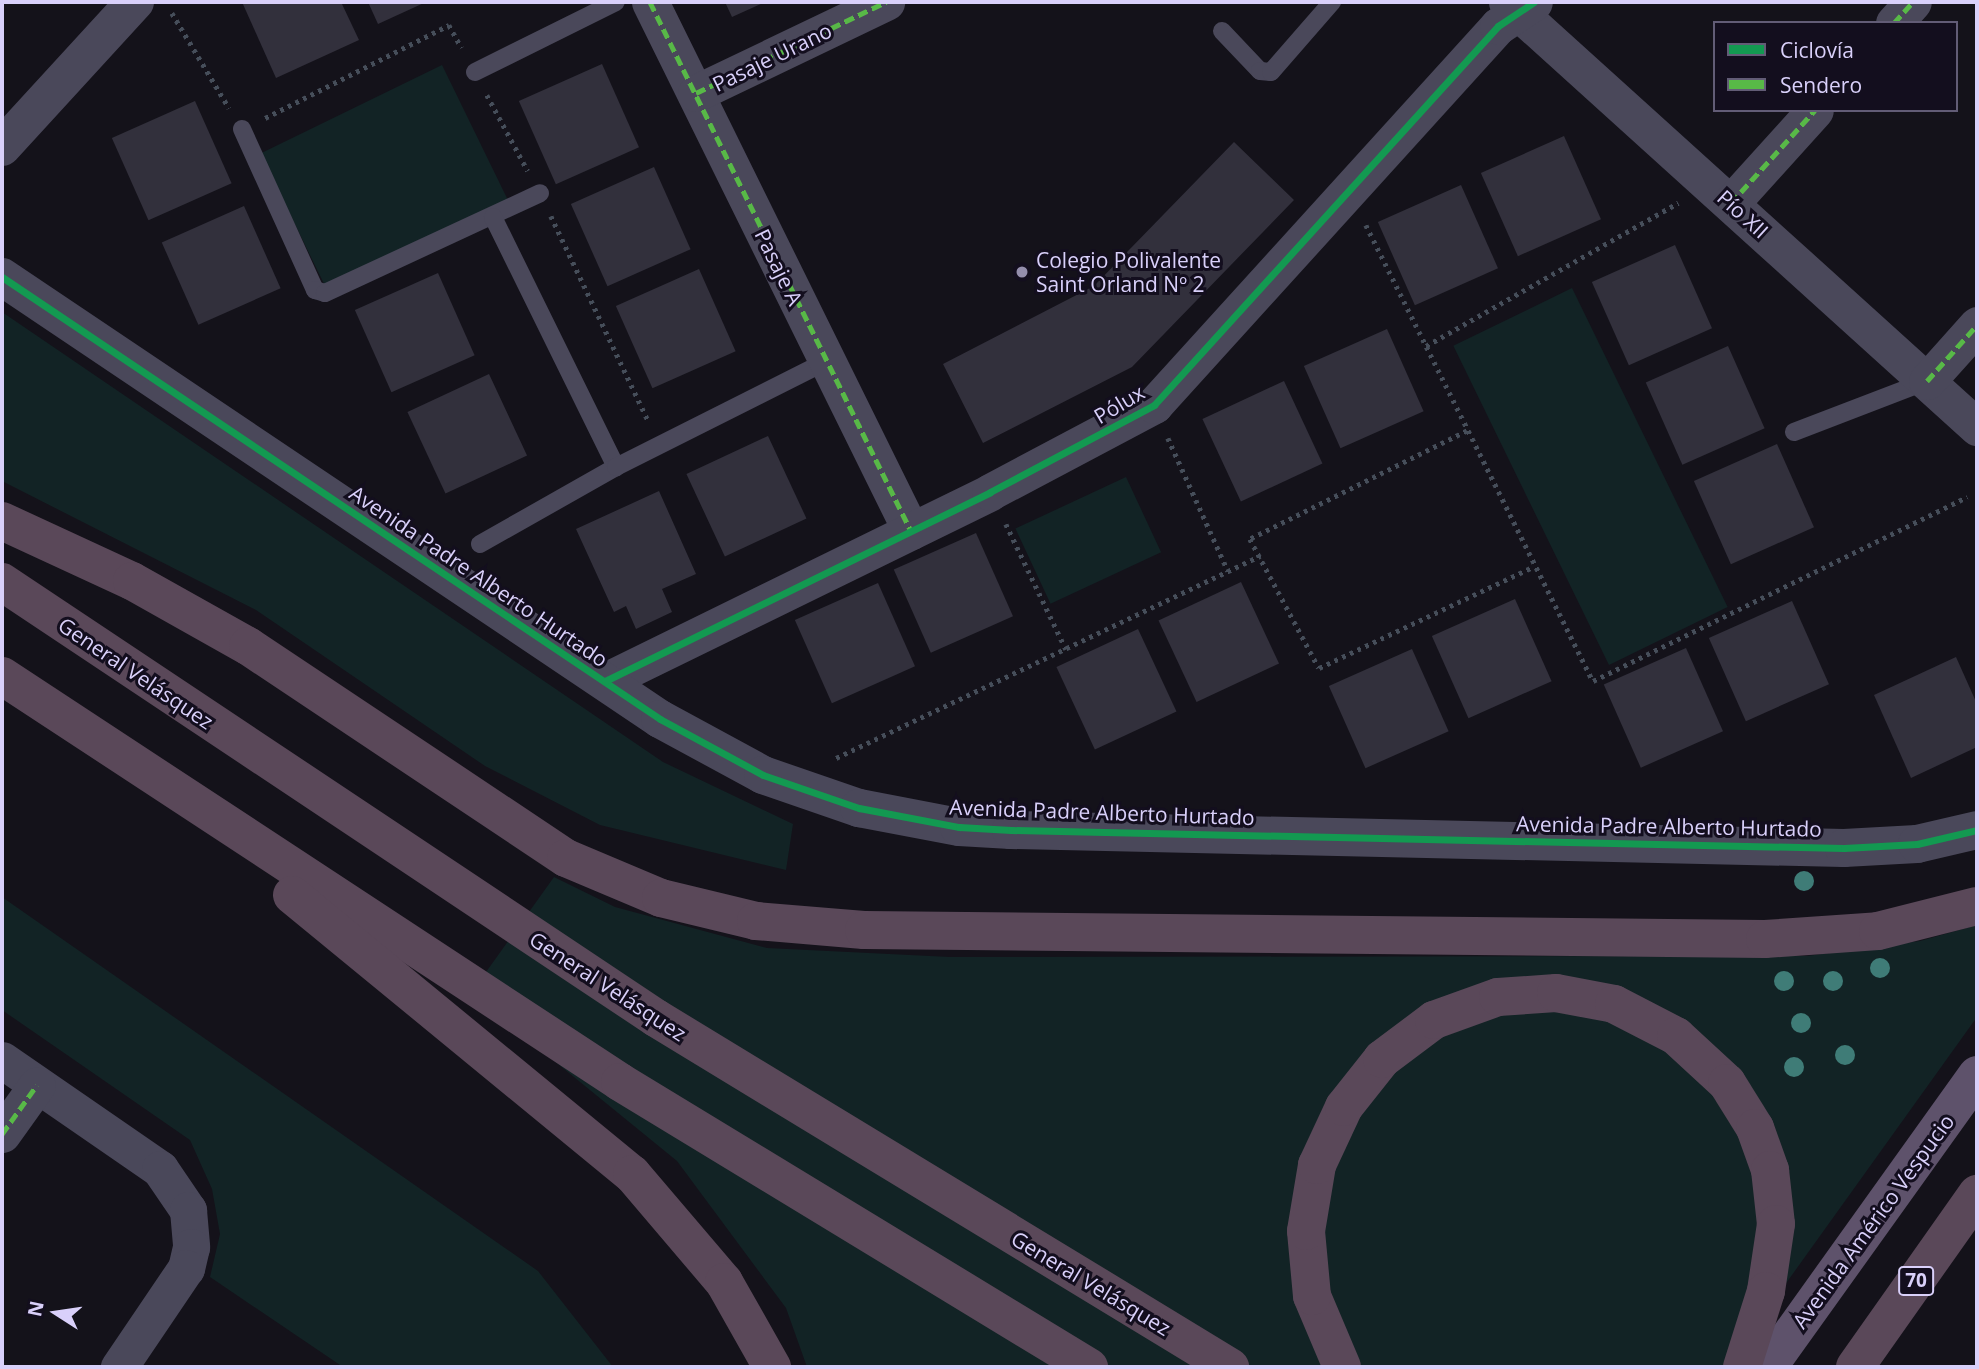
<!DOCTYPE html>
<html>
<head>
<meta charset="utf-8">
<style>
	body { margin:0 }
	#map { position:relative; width:1979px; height:1369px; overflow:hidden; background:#14121a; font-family:"Open Sans",sans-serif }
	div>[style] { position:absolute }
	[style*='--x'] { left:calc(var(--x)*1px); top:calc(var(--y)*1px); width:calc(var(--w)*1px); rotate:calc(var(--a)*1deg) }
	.green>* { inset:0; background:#122325; transform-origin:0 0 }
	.building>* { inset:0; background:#32303c; transform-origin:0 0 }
	.path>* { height:4.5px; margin-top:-2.25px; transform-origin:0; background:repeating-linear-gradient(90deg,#464e5a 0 3.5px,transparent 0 8.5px) }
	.service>* { height:18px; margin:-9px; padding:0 9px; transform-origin:9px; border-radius:9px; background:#4a485a }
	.minor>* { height:37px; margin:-18.5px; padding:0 18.5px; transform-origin:18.5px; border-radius:18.5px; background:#4a485a }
	.tertiary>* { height:38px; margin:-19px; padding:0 19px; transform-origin:19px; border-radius:19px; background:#4a485a }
	.primary>* { height:38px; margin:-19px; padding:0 19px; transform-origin:19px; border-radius:19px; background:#5e526b }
	.motorway>* { height:38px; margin:-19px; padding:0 19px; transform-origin:19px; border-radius:19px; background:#5a4859 }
	.quiet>* { height:5px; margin-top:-2.5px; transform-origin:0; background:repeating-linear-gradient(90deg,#58b947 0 10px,transparent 0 15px) }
	.cycleway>* { height:7px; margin:-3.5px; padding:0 3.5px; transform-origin:3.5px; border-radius:3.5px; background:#139951 }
	.trees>* { width:20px; height:20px; margin:-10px; border-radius:50%; background:#3f7c77 }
	.dots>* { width:19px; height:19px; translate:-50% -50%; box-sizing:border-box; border:4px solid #130e1e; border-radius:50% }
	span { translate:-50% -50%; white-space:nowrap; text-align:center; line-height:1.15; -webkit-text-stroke:6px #130e1e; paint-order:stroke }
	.shield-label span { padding:2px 5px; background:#130e1e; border:2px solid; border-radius:5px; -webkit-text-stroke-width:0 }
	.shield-label { font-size:19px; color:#d9d0fa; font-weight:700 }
	.street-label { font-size:21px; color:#d9d0fa }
	.poi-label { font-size:21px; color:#d9d0fa }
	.left { translate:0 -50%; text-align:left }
	.frame { position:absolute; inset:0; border:4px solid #d9d0fa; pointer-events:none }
	.legend { position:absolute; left:1713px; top:21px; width:245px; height:91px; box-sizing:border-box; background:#130e1e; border:2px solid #625c76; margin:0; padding:9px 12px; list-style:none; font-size:21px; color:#d9d0fa }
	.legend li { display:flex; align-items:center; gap:14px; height:35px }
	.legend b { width:35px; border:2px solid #625c76 }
	.north { position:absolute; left:21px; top:1278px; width:70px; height:70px; -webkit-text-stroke:5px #130e1e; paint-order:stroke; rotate:282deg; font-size:19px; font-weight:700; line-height:28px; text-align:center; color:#d9d0fa }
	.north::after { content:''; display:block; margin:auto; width:24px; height:32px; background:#d9d0fa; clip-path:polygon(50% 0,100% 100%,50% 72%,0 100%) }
</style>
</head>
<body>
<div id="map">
	<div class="green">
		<div style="left:442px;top:65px;width:150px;height:202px;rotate:64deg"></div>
		<div style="left:1572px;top:288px;width:355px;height:132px;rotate:64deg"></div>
		<div style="clip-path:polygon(2px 312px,663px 762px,793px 824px,786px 870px,600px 825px,485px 766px,256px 610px,2px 481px)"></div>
		<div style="left:1126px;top:477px;width:83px;height:122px;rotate:65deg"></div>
		<div style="clip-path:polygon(554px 877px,615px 907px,767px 948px,950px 957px,1807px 956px,1920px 941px,1977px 925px,1977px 1017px,1726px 1367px,807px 1367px,786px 1308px,677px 1161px,471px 993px)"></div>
		<div style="clip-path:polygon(2px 897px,538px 1271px,613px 1367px,343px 1367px,210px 1277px,220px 1234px,212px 1189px,190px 1140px,2px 1010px)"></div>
	</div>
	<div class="building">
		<div style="clip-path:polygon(242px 2px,341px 2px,359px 40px,276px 78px)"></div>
		<div style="clip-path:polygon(368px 2px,426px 2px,378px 24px)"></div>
		<div style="clip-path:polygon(725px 2px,765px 2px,732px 17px)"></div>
		<div style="left:602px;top:64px;width:91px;height:91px;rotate:66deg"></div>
		<div style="left:195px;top:101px;width:90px;height:91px;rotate:66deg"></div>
		<div style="left:1564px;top:136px;width:91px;height:91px;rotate:66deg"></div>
		<div style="clip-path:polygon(1234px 142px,1294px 200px,1132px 367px,983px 443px,943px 364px,1094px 286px)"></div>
		<div style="left:654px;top:167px;width:90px;height:91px;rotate:66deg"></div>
		<div style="left:1461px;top:185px;width:91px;height:91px;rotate:66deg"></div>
		<div style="left:244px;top:206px;width:90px;height:90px;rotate:66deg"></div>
		<div style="left:1675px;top:245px;width:91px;height:91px;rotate:66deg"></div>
		<div style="left:699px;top:269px;width:90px;height:91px;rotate:66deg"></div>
		<div style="left:438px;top:273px;width:90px;height:91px;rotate:66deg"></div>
		<div style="left:1387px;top:329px;width:90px;height:91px;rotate:66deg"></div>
		<div style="left:1728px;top:346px;width:90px;height:90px;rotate:66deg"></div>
		<div style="left:489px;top:374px;width:90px;height:90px;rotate:65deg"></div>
		<div style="left:1284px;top:381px;width:91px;height:90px;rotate:65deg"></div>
		<div style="left:768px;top:436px;width:91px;height:90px;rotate:65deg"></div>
		<div style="left:1777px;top:444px;width:91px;height:91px;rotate:66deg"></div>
		<div style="clip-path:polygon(659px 491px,696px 574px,662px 589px,672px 612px,636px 629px,626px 606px,614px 612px,576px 529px)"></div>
		<div style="left:976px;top:533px;width:91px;height:90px;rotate:66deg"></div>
		<div style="left:1241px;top:582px;width:90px;height:91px;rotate:65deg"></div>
		<div style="left:878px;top:583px;width:91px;height:91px;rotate:66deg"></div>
		<div style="left:1515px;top:599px;width:90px;height:91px;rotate:66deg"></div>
		<div style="left:1792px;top:601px;width:91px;height:91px;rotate:66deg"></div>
		<div style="left:1138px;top:629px;width:91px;height:90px;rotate:65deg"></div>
		<div style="left:1686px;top:648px;width:91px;height:90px;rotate:66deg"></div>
		<div style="left:1412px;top:649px;width:90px;height:91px;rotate:66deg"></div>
		<div style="clip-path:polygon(1956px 657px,1977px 704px,1977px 747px,1911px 778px,1874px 695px)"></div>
	</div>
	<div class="path">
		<div style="--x:172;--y:13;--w:111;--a:59"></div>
		<div style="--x:487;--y:95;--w:86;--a:61.7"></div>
		<div style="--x:265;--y:118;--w:206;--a:-26.8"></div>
		<div style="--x:449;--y:25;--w:26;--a:61"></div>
		<div style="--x:551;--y:216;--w:226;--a:64.6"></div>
		<div style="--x:1366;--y:225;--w:509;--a:63.54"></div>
		<div style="--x:1593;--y:681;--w:417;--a:-26.2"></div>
		<div style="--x:1426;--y:346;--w:290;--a:-29.6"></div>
		<div style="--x:1467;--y:431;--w:242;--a:153.5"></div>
		<div style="--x:1250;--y:539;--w:146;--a:61.9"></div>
		<div style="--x:1319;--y:668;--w:237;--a:-25.3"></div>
		<div style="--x:1168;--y:438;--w:146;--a:65.7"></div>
		<div style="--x:1006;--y:524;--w:139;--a:64.4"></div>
		<div style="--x:836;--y:758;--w:470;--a:-25.5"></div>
	</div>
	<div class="service">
		<div style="--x:1222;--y:31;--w:55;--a:46.5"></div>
		<div style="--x:1260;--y:71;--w:11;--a:5"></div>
		<div style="--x:1271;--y:72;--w:93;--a:-48.9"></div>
		<div style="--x:475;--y:72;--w:157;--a:-26.4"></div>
		<div style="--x:242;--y:129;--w:177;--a:65.6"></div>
		<div style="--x:315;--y:290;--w:10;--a:17"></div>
		<div style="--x:325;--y:293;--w:237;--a:-24.9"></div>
		<div style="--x:493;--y:217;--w:279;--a:63.8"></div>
		<div style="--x:1794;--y:432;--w:142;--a:-21"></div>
		<div style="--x:480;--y:544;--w:156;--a:-29.5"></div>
		<div style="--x:616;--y:467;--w:234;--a:-26.7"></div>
	</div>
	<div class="minor">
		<div style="--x:650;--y:2;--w:590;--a:63.74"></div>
		<div style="--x:1507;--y:2;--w:634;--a:42.12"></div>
		<div style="--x:1894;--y:23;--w:28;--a:-48"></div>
		<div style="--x:696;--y:93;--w:211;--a:-25.6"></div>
		<div style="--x:1731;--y:203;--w:125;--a:-47.9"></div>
		<div style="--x:1927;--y:381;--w:75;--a:-48.2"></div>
		<div style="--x:605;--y:681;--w:429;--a:-26.1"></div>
		<div style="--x:990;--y:492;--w:186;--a:-27.9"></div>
		<div style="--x:1154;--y:405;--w:512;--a:-47.77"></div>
		<div style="--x:1498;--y:26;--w:43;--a:-33.7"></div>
		<div style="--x:2;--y:1060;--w:192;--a:34.6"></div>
		<div style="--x:160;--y:1169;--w:50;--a:55.7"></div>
		<div style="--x:188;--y:1210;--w:37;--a:85"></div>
		<div style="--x:191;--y:1247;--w:22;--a:103"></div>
		<div style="--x:186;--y:1268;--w:120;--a:124.1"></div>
		<div style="--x:2;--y:1134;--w:60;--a:-54.5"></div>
	</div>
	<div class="tertiary">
		<div style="--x:2;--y:147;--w:197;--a:-47.5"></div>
		<div style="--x:2;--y:277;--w:793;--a:33.89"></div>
		<div style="--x:660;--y:719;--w:117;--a:28.5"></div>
		<div style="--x:763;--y:775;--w:102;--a:19"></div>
		<div style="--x:859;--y:808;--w:102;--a:10.8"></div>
		<div style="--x:959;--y:827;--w:52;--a:3.3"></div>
		<div style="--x:1011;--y:830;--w:833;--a:1.24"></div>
		<div style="--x:1844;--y:848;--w:73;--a:-3.1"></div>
		<div style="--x:1917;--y:844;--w:62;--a:-13.1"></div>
	</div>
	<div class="primary">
		<div style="--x:1768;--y:1367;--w:359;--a:-54.4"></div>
	</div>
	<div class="motorway">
		<div style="--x:2;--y:521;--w:143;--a:24.8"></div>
		<div style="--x:132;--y:581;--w:133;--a:29.3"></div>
		<div style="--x:248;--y:646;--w:382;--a:33.7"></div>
		<div style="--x:566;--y:858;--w:103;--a:22.8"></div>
		<div style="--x:661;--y:898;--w:98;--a:13.6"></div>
		<div style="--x:756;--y:921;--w:108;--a:4.8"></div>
		<div style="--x:864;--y:930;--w:901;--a:0.57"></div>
		<div style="--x:1765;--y:939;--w:113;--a:-4"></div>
		<div style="--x:1878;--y:931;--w:102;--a:-14.2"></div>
		<div style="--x:2;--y:582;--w:786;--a:33.69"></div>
		<div style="--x:656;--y:1018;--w:672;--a:31.3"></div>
		<div style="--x:2;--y:676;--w:739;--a:33.3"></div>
		<div style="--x:620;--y:1082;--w:549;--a:31.29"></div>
		<div style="--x:292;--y:895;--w:440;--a:39.4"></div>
		<div style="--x:632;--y:1174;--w:142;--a:49.6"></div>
		<div style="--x:724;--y:1282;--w:98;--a:60.5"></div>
		<div style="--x:1342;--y:1367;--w:77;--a:-112.9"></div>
		<div style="--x:1312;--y:1296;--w:65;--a:-95.3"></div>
		<div style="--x:1306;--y:1231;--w:67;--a:-80.5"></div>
		<div style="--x:1317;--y:1165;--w:64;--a:-65"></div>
		<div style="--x:1344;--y:1107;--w:61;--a:-51.6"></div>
		<div style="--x:1382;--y:1059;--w:65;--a:-36.9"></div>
		<div style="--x:1434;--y:1020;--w:68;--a:-19.8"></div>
		<div style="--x:1498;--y:997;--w:58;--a:-3.9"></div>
		<div style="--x:1556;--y:993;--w:59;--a:10.7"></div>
		<div style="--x:1614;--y:1004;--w:70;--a:27.3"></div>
		<div style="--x:1676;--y:1036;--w:69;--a:42.7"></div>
		<div style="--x:1727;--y:1083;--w:53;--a:58.1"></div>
		<div style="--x:1755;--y:1128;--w:45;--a:70.3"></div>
		<div style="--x:1770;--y:1170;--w:54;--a:83.7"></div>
		<div style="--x:1776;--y:1224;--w:68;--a:98.5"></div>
		<div style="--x:1766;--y:1291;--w:80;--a:107.5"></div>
		<div style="--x:1855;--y:1367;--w:212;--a:-54.8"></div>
	</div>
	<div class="quiet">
		<div style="--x:650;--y:2;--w:590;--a:63.74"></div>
		<div style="--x:1894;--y:23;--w:28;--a:-48"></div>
		<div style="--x:696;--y:93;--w:211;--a:-25.6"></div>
		<div style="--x:1731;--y:203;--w:125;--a:-47.9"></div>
		<div style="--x:1927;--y:381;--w:75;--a:-48.2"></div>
		<div style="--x:2;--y:1134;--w:60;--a:-54.5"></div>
	</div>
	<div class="cycleway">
		<div style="--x:2;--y:277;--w:793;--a:33.89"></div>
		<div style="--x:660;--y:719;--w:117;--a:28.5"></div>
		<div style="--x:763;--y:775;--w:102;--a:19"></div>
		<div style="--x:859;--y:808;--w:102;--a:10.8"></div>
		<div style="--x:959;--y:827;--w:52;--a:3.3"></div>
		<div style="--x:1011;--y:830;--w:833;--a:1.24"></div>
		<div style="--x:1844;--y:848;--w:73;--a:-3.1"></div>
		<div style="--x:1917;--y:844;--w:62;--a:-13.1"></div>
		<div style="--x:605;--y:681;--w:429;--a:-26.1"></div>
		<div style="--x:990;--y:492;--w:186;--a:-27.9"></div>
		<div style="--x:1154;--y:405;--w:512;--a:-47.77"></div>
		<div style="--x:1498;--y:26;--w:43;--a:-33.7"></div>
	</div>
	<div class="trees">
		<div style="left:1804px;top:881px"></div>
		<div style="left:1880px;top:968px"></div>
		<div style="left:1784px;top:981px"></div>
		<div style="left:1833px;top:981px"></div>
		<div style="left:1801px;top:1023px"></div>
		<div style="left:1845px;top:1055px"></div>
		<div style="left:1794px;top:1067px"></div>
	</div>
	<div class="dots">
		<div style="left:1022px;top:272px;background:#948eac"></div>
	</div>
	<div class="shield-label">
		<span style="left:1916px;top:1281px">70</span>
	</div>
	<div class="street-label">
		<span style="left:772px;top:57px;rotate:-26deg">Pasaje Urano</span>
		<span style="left:1743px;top:214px;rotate:42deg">Pío XII</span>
		<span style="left:779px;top:267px;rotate:64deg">Pasaje A</span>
		<span style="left:1119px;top:404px;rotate:-31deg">Pólux</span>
		<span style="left:479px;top:576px;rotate:34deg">Avenida Padre Alberto Hurtado</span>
		<span style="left:136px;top:673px;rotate:34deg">General Velásquez</span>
		<span style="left:1102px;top:812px;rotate:2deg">Avenida Padre Alberto Hurtado</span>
		<span style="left:1669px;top:826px;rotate:1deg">Avenida Padre Alberto Hurtado</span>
		<span style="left:608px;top:986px;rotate:33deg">General Velásquez</span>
		<span style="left:1873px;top:1221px;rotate:-54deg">Avenida Américo Vespucio</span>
		<span style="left:1091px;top:1283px;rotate:31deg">General Velásquez</span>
	</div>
	<div class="poi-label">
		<span class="left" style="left:1036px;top:272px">Colegio Polivalente<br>Saint Orland Nº 2</span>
	</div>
	<div class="frame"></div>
	<ul class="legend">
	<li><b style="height:9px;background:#139951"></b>Ciclovía</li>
	<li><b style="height:9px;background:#58b947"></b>Sendero</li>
	</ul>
	<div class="north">N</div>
</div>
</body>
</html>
